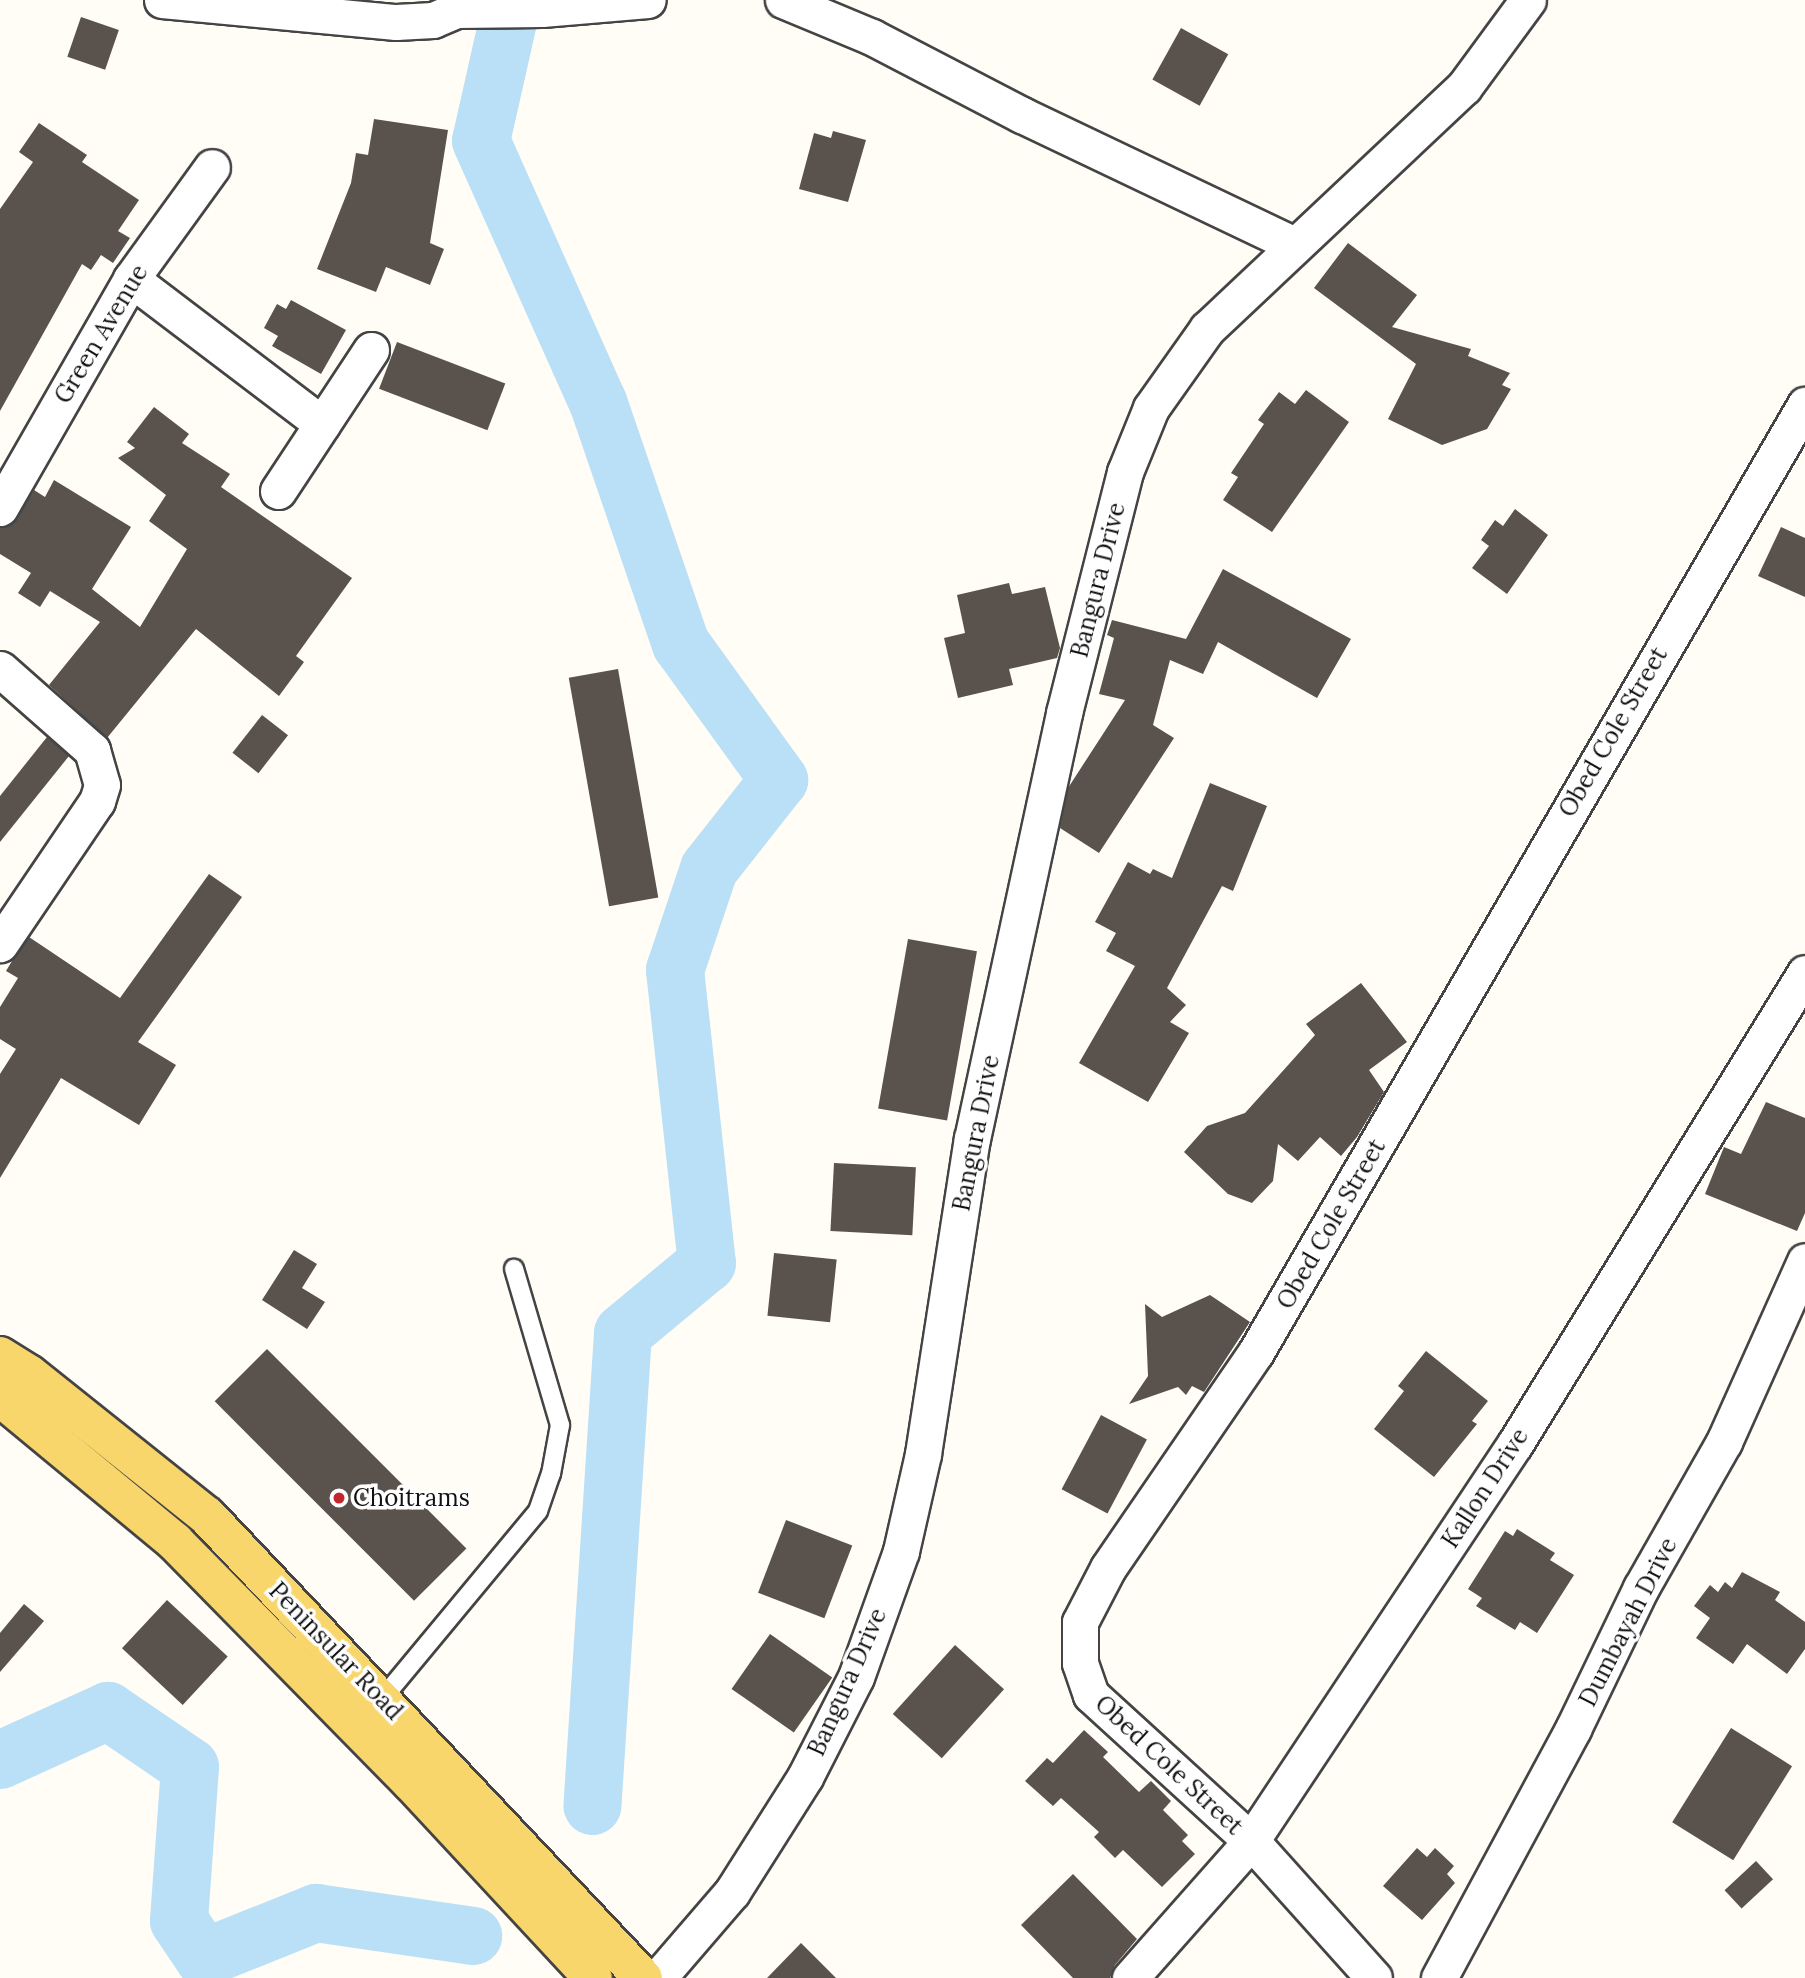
<!DOCTYPE html>
<html>
<head>
<meta charset="utf-8">
<style>
	body { margin:0 }
	#map { position:relative; width:1805px; height:1978px; overflow:hidden; background:#fffdf5; font-family:Lora,serif }
	div>[style] { position:absolute }
	[style*='--x'] { left:calc(var(--x)*1px); top:calc(var(--y)*1px); width:calc(var(--w)*1px); rotate:calc(var(--a)*1deg) }
	.river>* { height:58px; margin:-29px; padding:0 29px; transform-origin:29px; border-radius:29px; background:#b9e0f7 }
	.building>* { inset:0; background:#5a524d; transform-origin:0 0 }
	.roads { filter:drop-shadow(2px 0 #444) drop-shadow(-2px 0 #444) drop-shadow(0 2px #444) drop-shadow(0 -2px #444) }
	.service>* { height:18px; margin:-9px; padding:0 9px; transform-origin:9px; border-radius:9px; background:#fff }
	.minor>* { height:35px; margin:-17.5px; padding:0 17.5px; transform-origin:17.5px; border-radius:17.5px; background:#fff }
	.primary>* { height:38px; margin:-19px; padding:0 19px; transform-origin:19px; border-radius:19px; background:#f9d66b }
	.dots>* { width:19px; height:19px; translate:-50% -50%; box-sizing:border-box; border:4px solid #fff; border-radius:50% }
	span { translate:-50% -50%; white-space:nowrap; text-align:center; line-height:1.15; -webkit-text-stroke:7px #fff; paint-order:stroke }
	.street-label { font-size:24px; color:#111 }
	.poi-label { font-size:24px; color:#111 }
	.left { translate:0 -50%; text-align:left }
</style>
</head>
<body>
<div id="map">
	<div class="river">
		<div style="--x:520;--y:0;--w:12;--a:138"></div>
		<div style="--x:511;--y:8;--w:136;--a:102.7"></div>
		<div style="--x:481;--y:141;--w:286;--a:65.9"></div>
		<div style="--x:598;--y:402;--w:256;--a:71.1"></div>
		<div style="--x:681;--y:644;--w:168;--a:54.2"></div>
		<div style="--x:779;--y:780;--w:113;--a:128.2"></div>
		<div style="--x:709;--y:869;--w:107;--a:108.6"></div>
		<div style="--x:675;--y:970;--w:295;--a:83.8"></div>
		<div style="--x:707;--y:1263;--w:109;--a:140.2"></div>
		<div style="--x:623;--y:1333;--w:474;--a:93.7"></div>
		<div style="--x:0;--y:1760;--w:119;--a:-24.4"></div>
		<div style="--x:108;--y:1711;--w:99;--a:34.3"></div>
		<div style="--x:190;--y:1767;--w:154;--a:94.1"></div>
		<div style="--x:179;--y:1921;--w:45;--a:56"></div>
		<div style="--x:204;--y:1958;--w:121;--a:-21.9"></div>
		<div style="--x:316;--y:1913;--w:159;--a:8.3"></div>
	</div>
	<div class="building">
		<div style="left:81px;top:17px;width:40px;height:42px;rotate:19deg"></div>
		<div style="left:1181px;top:28px;width:54px;height:59px;rotate:29deg"></div>
		<div style="clip-path:polygon(374px 119px,448px 130px,430px 243px,444px 249px,430px 285px,386px 267px,376px 292px,317px 269px,351px 183px,356px 153px,368px 155px)"></div>
		<div style="clip-path:polygon(39px 123px,87px 155px,82px 162px,139px 200px,118px 231px,130px 238px,113px 263px,101px 255px,91px 270px,82px 264px,0 411px,0 209px,33px 162px,19px 152px)"></div>
		<div style="clip-path:polygon(833px 131px,866px 140px,848px 202px,799px 189px,814px 133px,831px 138px)"></div>
		<div style="clip-path:polygon(1348px 243px,1417px 295px,1392px 327px,1471px 349px,1468px 356px,1510px 373px,1502px 385px,1511px 389px,1487px 429px,1442px 445px,1388px 419px,1416px 364px,1314px 288px)"></div>
		<div style="clip-path:polygon(291px 300px,346px 330px,321px 374px,272px 346px,278px 336px,264px 328px,277px 304px,286px 309px)"></div>
		<div style="left:397px;top:342px;width:116px;height:50px;rotate:21deg"></div>
		<div style="clip-path:polygon(1306px 390px,1349px 422px,1272px 532px,1223px 500px,1238px 477px,1231px 473px,1264px 424px,1258px 420px,1279px 392px,1295px 404px)"></div>
		<div style="clip-path:polygon(154px 407px,189px 434px,182px 443px,230px 474px,221px 487px,352px 578px,296px 656px,304px 662px,279px 696px,196px 629px,107px 738px,49px 685px,100px 622px,50px 591px,40px 607px,18px 593px,31px 573px,0 554px,0 528px,17px 519px,34px 490px,45px 497px,54px 480px,131px 527px,92px 589px,140px 627px,187px 549px,149px 521px,166px 495px,118px 458px,135px 448px,127px 442px)"></div>
		<div style="clip-path:polygon(1515px 509px,1548px 535px,1507px 594px,1472px 568px,1489px 546px,1481px 540px,1495px 520px,1503px 526px)"></div>
		<div style="clip-path:polygon(1781px 527px,1805px 538px,1805px 597px,1758px 576px)"></div>
		<div style="clip-path:polygon(1223px 569px,1351px 639px,1317px 698px,1218px 642px,1203px 674px,1170px 660px,1153px 725px,1174px 738px,1099px 853px,1060px 828px,1068px 788px,1125px 700px,1099px 694px,1114px 638px,1107px 635px,1112px 620px,1186px 639px)"></div>
		<div style="clip-path:polygon(1009px 583px,1012px 594px,1045px 587px,1060px 648px,1057px 658px,1009px 669px,1013px 685px,958px 698px,944px 638px,965px 633px,957px 595px)"></div>
		<div style="left:618px;top:669px;width:232px;height:50px;rotate:80deg"></div>
		<div style="left:262px;top:715px;width:33px;height:48px;rotate:38deg"></div>
		<div style="clip-path:polygon(47px 737px,69px 756px,0 842px,0 796px)"></div>
		<div style="clip-path:polygon(1210px 783px,1267px 806px,1233px 891px,1222px 886px,1167px 988px,1186px 1005px,1170px 1022px,1189px 1033px,1148px 1102px,1079px 1063px,1135px 966px,1106px 951px,1116px 933px,1095px 922px,1128px 862px,1150px 874px,1153px 869px,1172px 878px)"></div>
		<div style="clip-path:polygon(209px 874px,242px 897px,138px 1042px,176px 1065px,139px 1125px,61px 1078px,0 1178px,0 1074px,16px 1049px,0 1039px,0 1007px,18px 978px,6px 971px,15px 956px,29px 937px,120px 998px)"></div>
		<div style="left:908px;top:939px;width:70px;height:172px;rotate:10deg"></div>
		<div style="clip-path:polygon(1361px 983px,1407px 1042px,1369px 1070px,1384px 1092px,1357px 1137px,1341px 1156px,1320px 1137px,1298px 1161px,1278px 1144px,1273px 1181px,1252px 1203px,1228px 1194px,1184px 1152px,1207px 1126px,1245px 1113px,1315px 1035px,1306px 1024px)"></div>
		<div style="clip-path:polygon(1766px 1102px,1805px 1118px,1805px 1213px,1797px 1231px,1705px 1194px,1724px 1147px,1741px 1154px)"></div>
		<div style="left:834px;top:1163px;width:82px;height:68px;rotate:3deg"></div>
		<div style="clip-path:polygon(294px 1250px,317px 1264px,302px 1288px,325px 1302px,307px 1329px,262px 1300px)"></div>
		<div style="left:774px;top:1253px;width:63px;height:63px;rotate:6deg"></div>
		<div style="clip-path:polygon(1210px 1295px,1250px 1322px,1204px 1392px,1192px 1386px,1186px 1395px,1178px 1387px,1129px 1404px,1148px 1376px,1145px 1304px,1162px 1317px)"></div>
		<div style="left:267px;top:1349px;width:282px;height:74px;rotate:45deg"></div>
		<div style="clip-path:polygon(1426px 1351px,1488px 1401px,1472px 1421px,1477px 1424px,1434px 1477px,1374px 1429px,1404px 1391px,1398px 1386px)"></div>
		<div style="left:1101px;top:1415px;width:52px;height:84px;rotate:28deg"></div>
		<div style="left:786px;top:1520px;width:71px;height:78px;rotate:21deg"></div>
		<div style="clip-path:polygon(1517px 1529px,1555px 1553px,1550px 1560px,1574px 1575px,1537px 1633px,1520px 1622px,1515px 1630px,1476px 1606px,1482px 1598px,1468px 1589px,1505px 1531px,1513px 1536px)"></div>
		<div style="clip-path:polygon(1742px 1572px,1780px 1592px,1775px 1600px,1805px 1622px,1805px 1649px,1787px 1674px,1747px 1644px,1733px 1664px,1696px 1638px,1710px 1618px,1694px 1606px,1710px 1585px,1718px 1592px,1725px 1582px,1732px 1588px)"></div>
		<div style="left:167px;top:1600px;width:83px;height:66px;rotate:43deg"></div>
		<div style="clip-path:polygon(24px 1604px,44px 1621px,0 1672px,0 1633px)"></div>
		<div style="left:770px;top:1634px;width:76px;height:67px;rotate:35deg"></div>
		<div style="left:955px;top:1645px;width:66px;height:93px;rotate:42deg"></div>
		<div style="left:1731px;top:1728px;width:72px;height:111px;rotate:32deg"></div>
		<div style="clip-path:polygon(1084px 1730px,1108px 1752px,1103px 1757px,1139px 1792px,1151px 1781px,1171px 1801px,1163px 1810px,1188px 1835px,1182px 1841px,1195px 1854px,1162px 1887px,1123px 1850px,1115px 1858px,1094px 1837px,1099px 1832px,1061px 1798px,1053px 1806px,1025px 1781px,1047px 1758px,1053px 1763px)"></div>
		<div style="clip-path:polygon(1417px 1848px,1427px 1857px,1435px 1848px,1454px 1866px,1447px 1874px,1455px 1883px,1422px 1920px,1383px 1886px)"></div>
		<div style="left:1756px;top:1861px;width:25px;height:43px;rotate:47deg"></div>
		<div style="clip-path:polygon(1073px 1874px,1137px 1939px,1115px 1965px,1110px 1978px,1073px 1978px,1021px 1925px)"></div>
		<div style="clip-path:polygon(801px 1943px,836px 1978px,767px 1978px)"></div>
	</div>
	<div class="roads">
		<div class="service">
			<div style="--x:382;--y:1699;--w:244;--a:-50.3"></div>
			<div style="--x:538;--y:1511;--w:39;--a:-71"></div>
			<div style="--x:551;--y:1474;--w:50;--a:-79.6"></div>
			<div style="--x:560;--y:1425;--w:163;--a:-106.4"></div>
		</div>
		<div class="minor">
			<div style="--x:162;--y:0;--w:235;--a:5.4"></div>
			<div style="--x:396;--y:22;--w:37;--a:-3"></div>
			<div style="--x:433;--y:20;--w:25;--a:-23"></div>
			<div style="--x:456;--y:10;--w:10;--a:-84"></div>
			<div style="--x:783;--y:0;--w:96;--a:22.6"></div>
			<div style="--x:872;--y:37;--w:169;--a:27.5"></div>
			<div style="--x:1022;--y:115;--w:302;--a:25.5"></div>
			<div style="--x:456;--y:10;--w:86;--a:-0.7"></div>
			<div style="--x:542;--y:9;--w:106;--a:-4.9"></div>
			<div style="--x:131;--y:279;--w:240;--a:37.2"></div>
			<div style="--x:278;--y:491;--w:169;--a:-56.6"></div>
			<div style="--x:0;--y:508;--w:264;--a:-60.2"></div>
			<div style="--x:131;--y:279;--w:138;--a:-54.1"></div>
			<div style="--x:0;--y:669;--w:123;--a:41.4"></div>
			<div style="--x:92;--y:750;--w:36;--a:74"></div>
			<div style="--x:102;--y:785;--w:17;--a:107"></div>
			<div style="--x:97;--y:801;--w:173;--a:124.1"></div>
			<div style="--x:658;--y:1978;--w:113;--a:-49.3"></div>
			<div style="--x:732;--y:1892;--w:136;--a:-57.6"></div>
			<div style="--x:805;--y:1777;--w:112;--a:-63"></div>
			<div style="--x:856;--y:1677;--w:134;--a:-70.3"></div>
			<div style="--x:901;--y:1551;--w:99;--a:-77.2"></div>
			<div style="--x:923;--y:1454;--w:319;--a:-81.2"></div>
			<div style="--x:972;--y:1139;--w:436;--a:-77.8"></div>
			<div style="--x:1064;--y:713;--w:249;--a:-75.8"></div>
			<div style="--x:1125;--y:472;--w:69;--a:-67.9"></div>
			<div style="--x:1151;--y:408;--w:97;--a:-54.7"></div>
			<div style="--x:1207;--y:329;--w:353;--a:-43.3"></div>
			<div style="--x:1464;--y:87;--w:108;--a:-53.7"></div>
			<div style="--x:1130;--y:1978;--w:183;--a:-48.5"></div>
			<div style="--x:1251;--y:1841;--w:477;--a:-56.4"></div>
			<div style="--x:1515;--y:1444;--w:553;--a:-58.38"></div>
			<div style="--x:1374;--y:1978;--w:184;--a:-131.9"></div>
			<div style="--x:1251;--y:1841;--w:217;--a:-137.6"></div>
			<div style="--x:1091;--y:1695;--w:34;--a:-109"></div>
			<div style="--x:1080;--y:1663;--w:41;--a:-90"></div>
			<div style="--x:1080;--y:1622;--w:61;--a:-62.6"></div>
			<div style="--x:1108;--y:1568;--w:262;--a:-55.6"></div>
			<div style="--x:1256;--y:1352;--w:1095;--a:-59.9"></div>
			<div style="--x:1439;--y:1978;--w:283;--a:-61.7"></div>
			<div style="--x:1573;--y:1729;--w:157;--a:-64.3"></div>
			<div style="--x:1641;--y:1588;--w:168;--a:-60.4"></div>
			<div style="--x:1724;--y:1442;--w:198;--a:-65.9"></div>
		</div>
		<div class="primary">
			<div style="--x:0;--y:1356;--w:34;--a:32"></div>
			<div style="--x:29;--y:1374;--w:228;--a:38.6"></div>
			<div style="--x:207;--y:1516;--w:635;--a:46.66"></div>
			<div style="--x:0;--y:1397;--w:227;--a:39.6"></div>
			<div style="--x:175;--y:1542;--w:337;--a:45.5"></div>
			<div style="--x:411;--y:1782;--w:267;--a:47.1"></div>
		</div>
	</div>
	<div class="dots">
		<div style="left:339px;top:1498px;background:#c4262e"></div>
	</div>
	<div class="street-label">
		<span style="left:101px;top:334px;rotate:-59deg">Green Avenue</span>
		<span style="left:1098px;top:580px;rotate:-76deg">Bangura Drive</span>
		<span style="left:1613px;top:732px;rotate:-60deg">Obed Cole Street</span>
		<span style="left:976px;top:1133px;rotate:-79deg">Bangura Drive</span>
		<span style="left:1331px;top:1224px;rotate:-60deg">Obed Cole Street</span>
		<span style="left:1485px;top:1488px;rotate:-57deg">Kallon Drive</span>
		<span style="left:1628px;top:1622px;rotate:-63deg">Dumbayah Drive</span>
		<span style="left:336px;top:1651px;rotate:46deg">Peninsular Road</span>
		<span style="left:847px;top:1682px;rotate:-66deg">Bangura Drive</span>
		<span style="left:1169px;top:1765px;rotate:43deg">Obed Cole Street</span>
	</div>
	<div class="poi-label">
		<span class="left" style="left:353px;top:1498px">Choitrams</span>
	</div>
</div>
</body>
</html>
